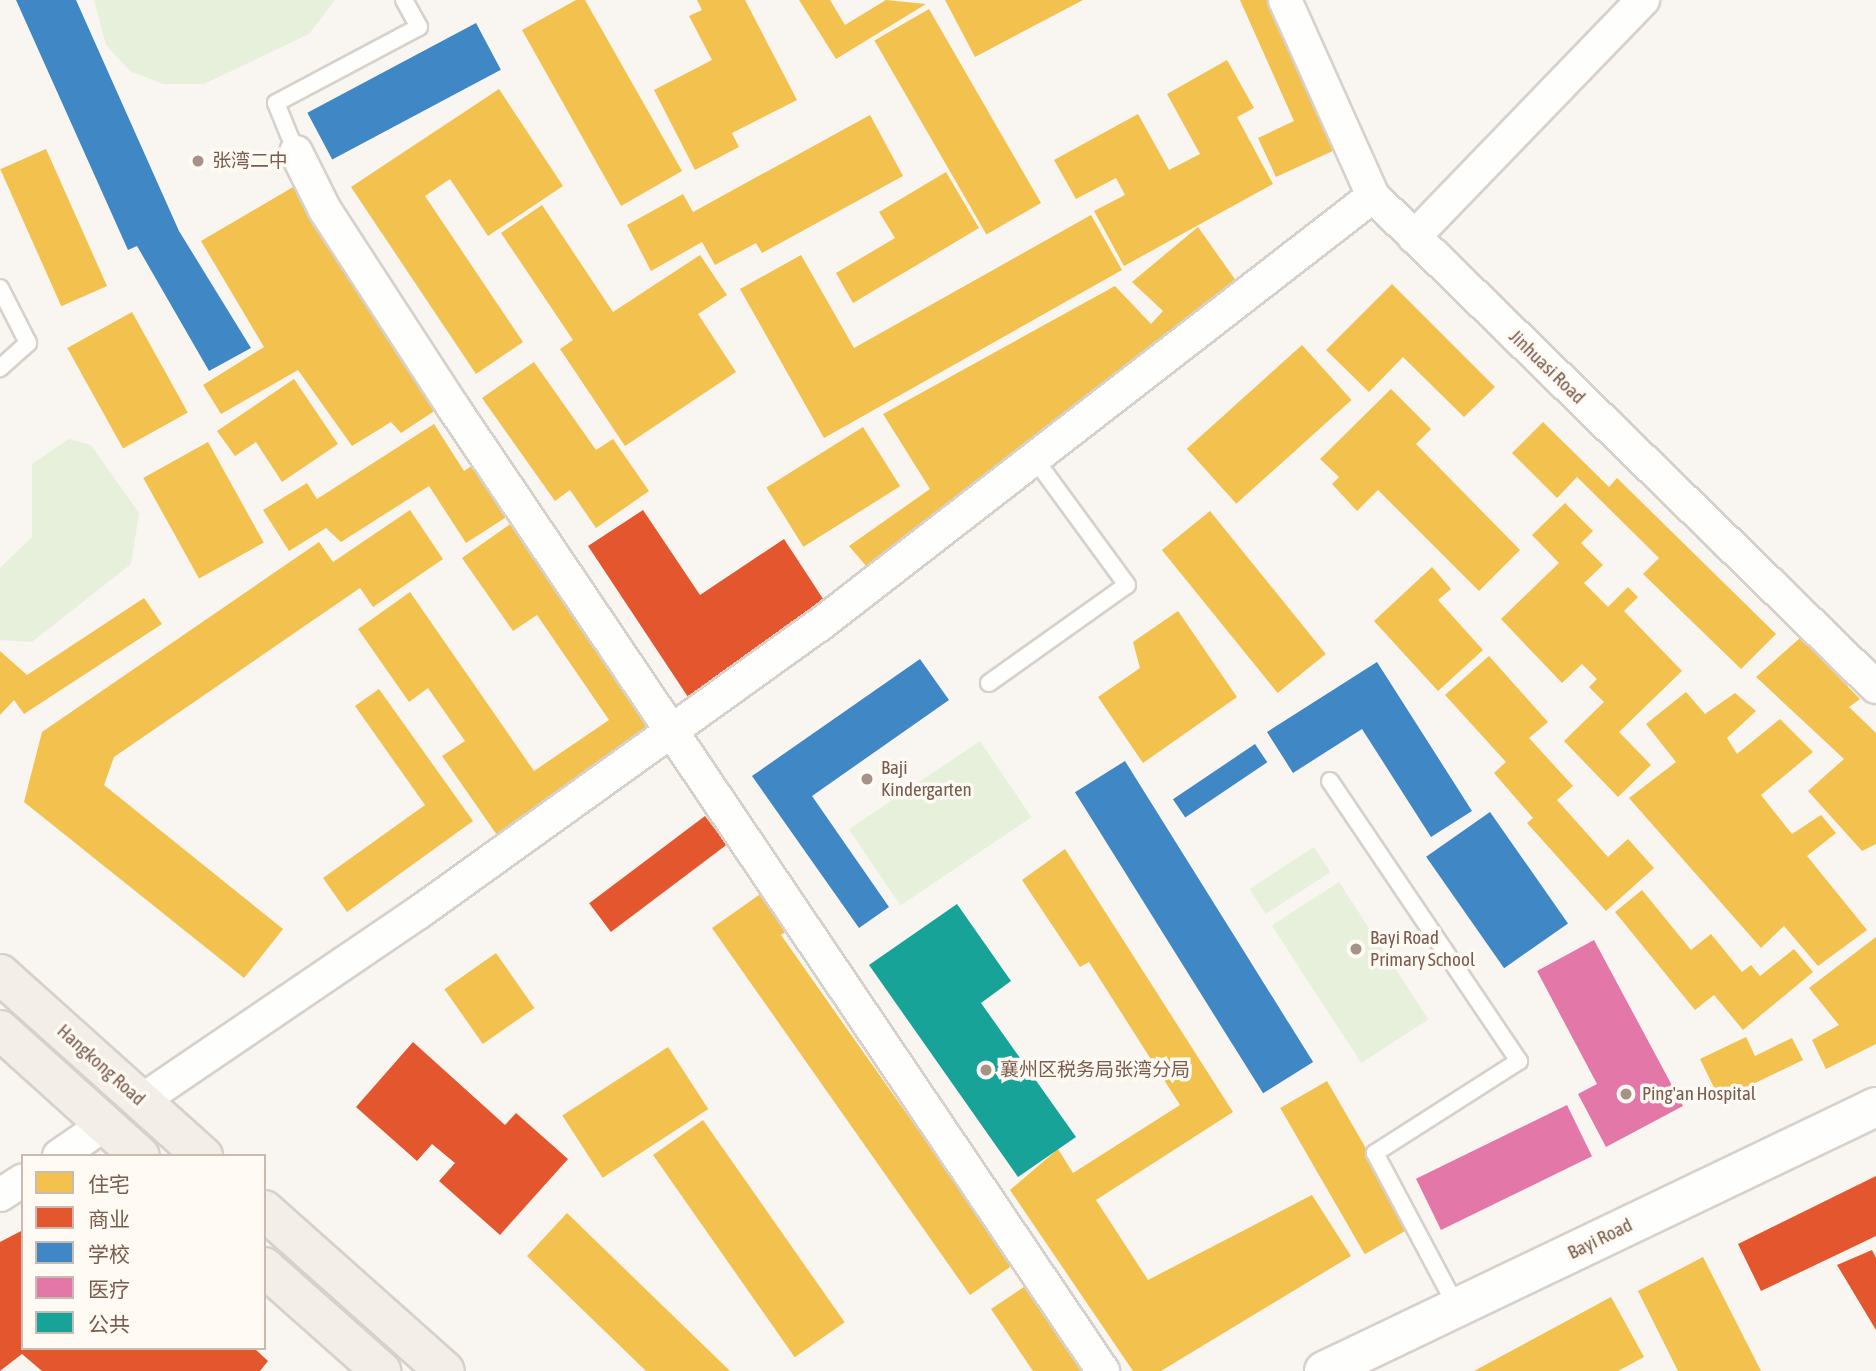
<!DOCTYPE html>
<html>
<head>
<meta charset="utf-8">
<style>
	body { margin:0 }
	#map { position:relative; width:1876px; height:1371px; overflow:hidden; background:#f9f5f0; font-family:"Asap Condensed","Noto Sans SC",sans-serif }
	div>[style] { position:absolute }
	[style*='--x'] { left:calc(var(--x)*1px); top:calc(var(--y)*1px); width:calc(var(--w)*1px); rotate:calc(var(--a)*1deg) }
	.green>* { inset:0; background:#e7f0db; transform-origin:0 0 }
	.homes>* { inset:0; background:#f2c14e; transform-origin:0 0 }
	.shops>* { inset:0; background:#e4572e; transform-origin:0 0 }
	.schools>* { inset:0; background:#3f88c5; transform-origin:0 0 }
	.health>* { inset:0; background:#e377a8; transform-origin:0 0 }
	.public>* { inset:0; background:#17a398 }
	.roads { filter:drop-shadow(2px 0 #d7d1cb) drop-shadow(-2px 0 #d7d1cb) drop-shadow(0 2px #d7d1cb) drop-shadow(0 -2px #d7d1cb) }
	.service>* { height:16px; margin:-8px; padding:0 8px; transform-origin:8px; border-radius:8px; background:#fefefd }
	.minor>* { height:32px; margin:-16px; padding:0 16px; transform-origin:16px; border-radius:16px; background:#fefefd }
	.tertiary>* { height:38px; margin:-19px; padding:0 19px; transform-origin:19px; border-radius:19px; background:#fefefd }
	.primary>* { height:38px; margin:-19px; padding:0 19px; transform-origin:19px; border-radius:19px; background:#f3eee8 }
	.dots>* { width:19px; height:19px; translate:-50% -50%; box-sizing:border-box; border:4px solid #fffaf3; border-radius:50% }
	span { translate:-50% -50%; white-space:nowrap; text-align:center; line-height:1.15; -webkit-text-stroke:7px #fffaf3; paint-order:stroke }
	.poi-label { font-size:19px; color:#7a5c4d }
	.left { translate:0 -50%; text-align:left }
	.street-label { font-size:19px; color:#7a5c4d }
	.legend { position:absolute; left:21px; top:1154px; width:245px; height:196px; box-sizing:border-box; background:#fffaf3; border:2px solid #cabbb1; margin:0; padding:9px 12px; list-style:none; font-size:21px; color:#7a5c4d }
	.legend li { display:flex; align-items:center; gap:14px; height:35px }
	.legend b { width:35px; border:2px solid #cabbb1 }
</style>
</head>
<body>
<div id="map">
	<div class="green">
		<div style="clip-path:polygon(94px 0,335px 0,309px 34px,204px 84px,163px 84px,130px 71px,106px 45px)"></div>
		<div style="clip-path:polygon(69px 439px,91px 445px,139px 513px,131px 564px,32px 642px,0 640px,0 568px,32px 537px,32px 464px)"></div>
		<div style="left:980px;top:741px;width:92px;height:158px;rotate:56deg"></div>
		<div style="left:1314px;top:847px;width:30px;height:77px;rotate:57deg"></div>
		<div style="left:1339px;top:882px;width:164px;height:80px;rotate:57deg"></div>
	</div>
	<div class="homes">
		<div style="clip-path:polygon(576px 0,585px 0,682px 171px,621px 206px,522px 30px)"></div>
		<div style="clip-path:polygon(697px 0,745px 0,797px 100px,732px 133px,739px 147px,695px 170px,654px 90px,712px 60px,689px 16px,702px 10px)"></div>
		<div style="clip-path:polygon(799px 0,830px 0,845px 25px,886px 0,926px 4px,836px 59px)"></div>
		<div style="clip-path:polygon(945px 0,1083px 0,975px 57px)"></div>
		<div style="clip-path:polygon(1240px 0,1269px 0,1337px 149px,1276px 177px,1258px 138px,1294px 121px)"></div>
		<div style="left:929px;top:9px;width:224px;height:63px;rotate:60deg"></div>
		<div style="clip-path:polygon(1227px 60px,1254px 108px,1237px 117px,1273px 184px,1124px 266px,1094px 211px,1125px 195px,1116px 178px,1076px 199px,1054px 160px,1138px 114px,1169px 170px,1200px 154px,1167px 94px)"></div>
		<div style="clip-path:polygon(499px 89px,563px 186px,488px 236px,450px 179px,425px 196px,523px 342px,476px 374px,351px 187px)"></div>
		<div style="clip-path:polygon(870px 115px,903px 176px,762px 253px,756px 243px,715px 265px,702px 242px,651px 271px,627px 225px,683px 194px,693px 212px)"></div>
		<div style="left:46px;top:149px;width:150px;height:50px;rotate:66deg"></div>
		<div style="clip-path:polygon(946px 172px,979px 228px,853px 303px,836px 273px,895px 238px,879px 212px)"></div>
		<div style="clip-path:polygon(300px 183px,442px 406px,401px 433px,391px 422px,352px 446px,298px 370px,221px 414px,203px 385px,264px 347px,201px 241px)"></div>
		<div style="clip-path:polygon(542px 205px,613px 312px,700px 255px,727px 295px,698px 314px,736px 372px,625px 446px,560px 349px,573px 340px,501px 233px)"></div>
		<div style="clip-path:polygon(1091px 215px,1122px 270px,824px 438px,740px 289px,801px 255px,854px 348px)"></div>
		<div style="clip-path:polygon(1198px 227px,1239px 285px,867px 567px,849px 546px,930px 489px,883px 414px,1115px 286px,1151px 324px,1163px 311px,1132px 282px)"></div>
		<div style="clip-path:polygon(1392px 284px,1495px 387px,1464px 417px,1403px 357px,1369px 392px,1326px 350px)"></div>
		<div style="left:132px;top:312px;width:115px;height:74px;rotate:61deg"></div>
		<div style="left:1302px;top:345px;width:74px;height:155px;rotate:48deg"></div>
		<div style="clip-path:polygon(534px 362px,596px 450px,613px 439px,649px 491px,596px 528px,570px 490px,555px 501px,482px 398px)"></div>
		<div style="clip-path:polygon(294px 379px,338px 444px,282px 482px,256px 442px,235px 456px,217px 431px)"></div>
		<div style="clip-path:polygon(1391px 389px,1431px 429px,1416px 444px,1520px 550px,1479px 591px,1378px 490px,1357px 511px,1332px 484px,1339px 477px,1320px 459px)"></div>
		<div style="clip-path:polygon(1543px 422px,1609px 487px,1617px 478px,1776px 634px,1741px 669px,1643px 574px,1659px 558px,1577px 477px,1557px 498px,1512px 453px)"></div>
		<div style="clip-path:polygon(434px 424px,464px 471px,482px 459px,516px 511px,466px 543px,429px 486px,341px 542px,326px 528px,289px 551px,263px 510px,307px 483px,317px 499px)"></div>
		<div style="left:863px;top:427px;width:70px;height:114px;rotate:58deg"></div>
		<div style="left:208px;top:442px;width:115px;height:74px;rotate:61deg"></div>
		<div style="clip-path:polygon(1565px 503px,1593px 531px,1581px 543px,1603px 565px,1584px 583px,1608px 607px,1628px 587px,1638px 597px,1624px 611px,1682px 671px,1619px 732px,1651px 765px,1618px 797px,1564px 741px,1604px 702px,1589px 687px,1597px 679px,1582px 664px,1562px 683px,1501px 619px,1559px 563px,1532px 535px)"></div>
		<div style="clip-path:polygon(410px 510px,443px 559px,373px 607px,360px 588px,114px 757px,104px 785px,283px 929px,244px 978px,24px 802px,42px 732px,319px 542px,333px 562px)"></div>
		<div style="left:1210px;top:511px;width:184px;height:62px;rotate:51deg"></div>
		<div style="clip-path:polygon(516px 520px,657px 724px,497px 835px,442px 756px,465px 741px,428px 688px,409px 702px,358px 629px,410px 592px,534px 771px,609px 720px,537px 615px,513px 631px,462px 558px)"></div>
		<div style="clip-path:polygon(1432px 567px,1451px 589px,1438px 600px,1483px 650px,1438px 691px,1374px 621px)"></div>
		<div style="clip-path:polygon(144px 598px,162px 624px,24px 714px,14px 700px,0 715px,0 651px,27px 675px)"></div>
		<div style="clip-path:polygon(1178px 611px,1237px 697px,1143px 763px,1098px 697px,1140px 668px,1133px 642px)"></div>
		<div style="clip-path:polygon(1800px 638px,1860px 699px,1849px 707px,1876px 733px,1876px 844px,1862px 851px,1808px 791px,1844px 759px,1756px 677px)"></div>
		<div style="clip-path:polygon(1489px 656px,1548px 722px,1529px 738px,1573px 786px,1557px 800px,1608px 857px,1628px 839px,1654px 868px,1606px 911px,1527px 823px,1533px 818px,1494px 773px,1506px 762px,1445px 695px)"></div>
		<div style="clip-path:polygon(379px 689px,473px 821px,347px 912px,323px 878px,425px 805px,355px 706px)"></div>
		<div style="clip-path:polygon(1686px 692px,1705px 714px,1735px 693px,1756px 711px,1727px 738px,1737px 754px,1780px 719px,1813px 752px,1761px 795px,1792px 834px,1821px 815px,1836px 833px,1807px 856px,1867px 930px,1818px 966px,1784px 926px,1761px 948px,1629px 798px,1676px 762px,1646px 724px)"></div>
		<div style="clip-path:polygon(1065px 849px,1233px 1112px,1096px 1200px,1148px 1280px,1312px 1195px,1351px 1256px,1161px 1371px,1133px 1371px,1010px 1190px,1058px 1149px,1073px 1173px,1180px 1105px,1089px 962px,1080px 967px,1022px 880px)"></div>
		<div style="clip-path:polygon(772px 886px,798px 923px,781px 935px,1013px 1265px,970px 1295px,712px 928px)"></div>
		<div style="clip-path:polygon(1642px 890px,1691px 950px,1711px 934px,1742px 972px,1751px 965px,1760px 976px,1794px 949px,1813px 972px,1743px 1030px,1714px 995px,1695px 1010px,1615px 912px)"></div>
		<div style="clip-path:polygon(1876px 937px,1876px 1044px,1826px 1069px,1812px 1040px,1839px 1025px,1809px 988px)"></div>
		<div style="left:496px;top:953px;width:67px;height:63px;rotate:55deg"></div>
		<div style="clip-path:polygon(1746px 1037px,1755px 1056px,1792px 1038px,1803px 1060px,1720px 1100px,1700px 1059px)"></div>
		<div style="left:668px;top:1047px;width:74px;height:126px;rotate:57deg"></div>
		<div style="left:1327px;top:1081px;width:169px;height:54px;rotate:60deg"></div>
		<div style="left:703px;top:1120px;width:247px;height:61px;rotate:55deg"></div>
		<div style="clip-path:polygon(567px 1213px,730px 1371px,646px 1371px,527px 1256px)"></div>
		<div style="clip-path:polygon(1703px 1257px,1761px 1371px,1678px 1371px,1638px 1291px)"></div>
		<div style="clip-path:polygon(1039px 1277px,1102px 1371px,1033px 1371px,991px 1309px)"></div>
		<div style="clip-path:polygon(1611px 1297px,1644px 1357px,1618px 1371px,1474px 1371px)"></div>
	</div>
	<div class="shops">
		<div style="clip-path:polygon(643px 510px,700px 595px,784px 539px,829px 608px,690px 700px,588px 546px)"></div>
		<div style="left:705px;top:816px;width:36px;height:145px;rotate:53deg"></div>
		<div style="clip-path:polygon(413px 1042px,505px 1125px,516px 1113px,568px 1159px,500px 1235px,439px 1181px,455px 1163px,432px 1144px,417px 1161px,356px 1107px)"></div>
		<div style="clip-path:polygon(1876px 1176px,1876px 1236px,1761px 1291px,1738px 1244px)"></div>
		<div style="clip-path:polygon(23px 1230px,23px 1348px,254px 1348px,268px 1361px,260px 1371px,42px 1371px,22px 1354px,0 1371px,0 1242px)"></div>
		<div style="clip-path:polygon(1872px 1250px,1876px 1258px,1876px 1330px,1837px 1265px)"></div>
	</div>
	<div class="schools">
		<div style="clip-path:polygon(16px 0,76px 0,179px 231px,251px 348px,209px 371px,137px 246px,128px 250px)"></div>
		<div style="left:476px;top:23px;width:53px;height:191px;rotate:62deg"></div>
		<div style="clip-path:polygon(920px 659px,949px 700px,812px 796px,889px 907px,859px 928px,752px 776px)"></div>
		<div style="clip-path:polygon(1377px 662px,1472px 811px,1431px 837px,1362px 729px,1293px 773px,1267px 732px)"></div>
		<div style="left:1255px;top:744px;width:22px;height:99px;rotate:56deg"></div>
		<div style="left:1125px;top:761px;width:355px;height:59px;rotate:58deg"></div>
		<div style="left:1490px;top:812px;width:136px;height:78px;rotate:55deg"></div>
	</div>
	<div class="health">
		<div style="clip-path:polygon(1594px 940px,1683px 1106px,1606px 1147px,1578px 1094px,1597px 1084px,1537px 971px)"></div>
		<div style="left:1567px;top:1105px;width:57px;height:168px;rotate:64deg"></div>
	</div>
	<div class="public">
		<div style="clip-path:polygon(957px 904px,1011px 981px,981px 1003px,1076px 1137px,1018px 1177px,869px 965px)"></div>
	</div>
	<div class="roads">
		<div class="service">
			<div style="--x:296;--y:152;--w:53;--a:-112.2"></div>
			<div style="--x:276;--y:103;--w:162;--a:-28"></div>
			<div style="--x:419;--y:27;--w:31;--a:-119"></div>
			<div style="--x:0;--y:288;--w:62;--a:63"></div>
			<div style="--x:28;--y:343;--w:38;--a:138"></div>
			<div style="--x:989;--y:683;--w:169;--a:-35.4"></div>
			<div style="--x:1127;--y:585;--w:157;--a:-126.2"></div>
			<div style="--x:1330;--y:781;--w:338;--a:56"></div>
			<div style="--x:1519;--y:1061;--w:171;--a:147.4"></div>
			<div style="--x:1375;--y:1153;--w:174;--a:62"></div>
		</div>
		<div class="minor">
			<div style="--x:1285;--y:0;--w:215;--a:65.8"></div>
			<div style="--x:1373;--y:196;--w:703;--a:44.31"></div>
			<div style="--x:296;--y:152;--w:65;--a:63.4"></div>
			<div style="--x:325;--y:210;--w:235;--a:57"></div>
			<div style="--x:453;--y:407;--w:1163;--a:56.01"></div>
			<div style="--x:1414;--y:237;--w:330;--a:-46"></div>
			<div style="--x:141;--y:1101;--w:335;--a:-34.2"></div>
			<div style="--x:418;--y:913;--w:492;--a:-35.7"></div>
			<div style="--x:818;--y:626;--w:702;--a:-37.77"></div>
			<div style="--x:59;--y:1156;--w:56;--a:-34.8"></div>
			<div style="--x:0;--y:1195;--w:27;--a:-33"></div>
		</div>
		<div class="tertiary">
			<div style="--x:1324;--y:1371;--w:612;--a:-25.56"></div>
		</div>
		<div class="primary">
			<div style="--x:0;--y:974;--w:273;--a:41.9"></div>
			<div style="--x:0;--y:1030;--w:188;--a:42"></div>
			<div style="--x:264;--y:1210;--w:242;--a:41.7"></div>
			<div style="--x:264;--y:1267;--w:157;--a:41.6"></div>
		</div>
	</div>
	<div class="dots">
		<div style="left:198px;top:161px;background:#a69286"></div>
		<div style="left:867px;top:779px;background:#a69286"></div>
		<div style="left:1356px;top:949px;background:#a69286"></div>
		<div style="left:986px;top:1070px;background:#a69286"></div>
		<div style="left:1626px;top:1094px;background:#a69286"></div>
	</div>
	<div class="poi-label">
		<span class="left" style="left:212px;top:161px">张湾二中</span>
		<span class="left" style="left:881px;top:779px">Baji<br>Kindergarten</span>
		<span class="left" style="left:1370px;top:949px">Bayi Road<br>Primary School</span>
		<span class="left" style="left:1000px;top:1070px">襄州区税务局张湾分局</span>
		<span class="left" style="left:1642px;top:1094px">Ping'an Hospital</span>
	</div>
	<div class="street-label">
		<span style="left:1547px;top:367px;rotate:44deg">Jinhuasi Road</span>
		<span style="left:101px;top:1065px;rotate:42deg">Hangkong Road</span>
		<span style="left:1600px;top:1239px;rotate:-26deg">Bayi Road</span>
	</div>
	<ul class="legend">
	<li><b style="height:19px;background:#f2c14e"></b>住宅</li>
	<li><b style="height:19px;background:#e4572e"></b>商业</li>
	<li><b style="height:19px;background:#3f88c5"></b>学校</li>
	<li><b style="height:19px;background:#e377a8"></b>医疗</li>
	<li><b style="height:19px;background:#17a398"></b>公共</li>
	</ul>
</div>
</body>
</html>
